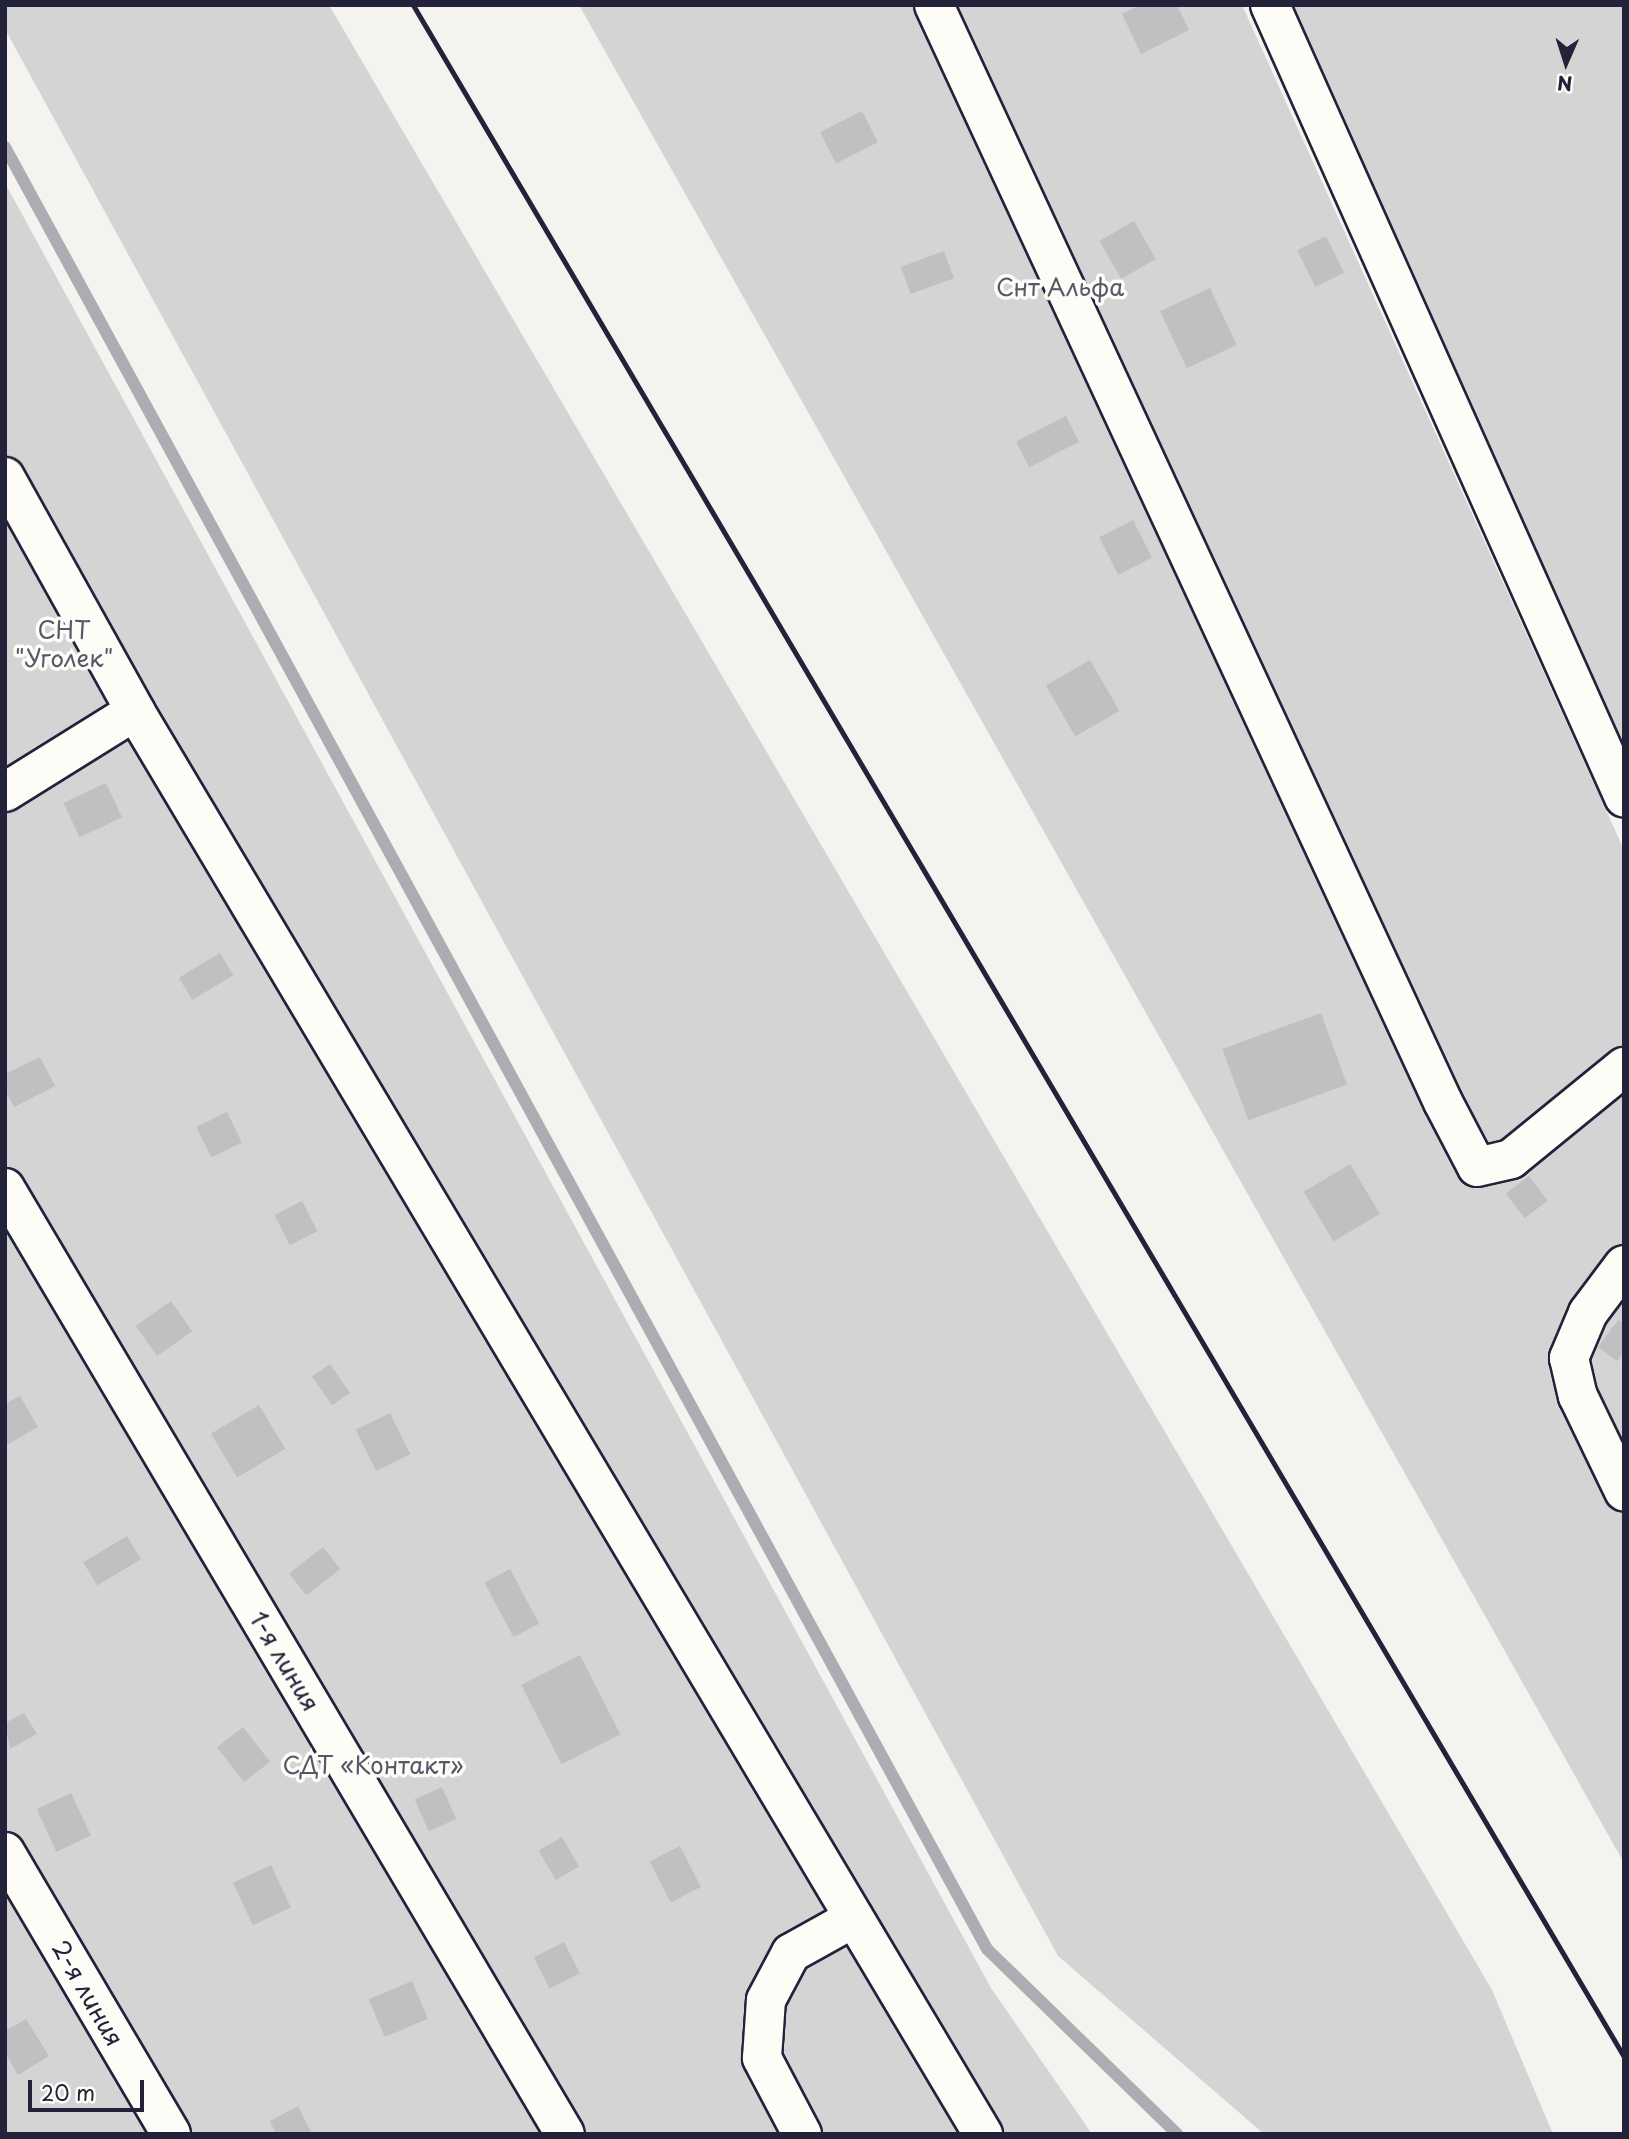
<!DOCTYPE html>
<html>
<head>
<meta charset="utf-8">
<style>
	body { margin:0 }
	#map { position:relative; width:1629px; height:2139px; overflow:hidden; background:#f4f3ef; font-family:"Playpen Sans",sans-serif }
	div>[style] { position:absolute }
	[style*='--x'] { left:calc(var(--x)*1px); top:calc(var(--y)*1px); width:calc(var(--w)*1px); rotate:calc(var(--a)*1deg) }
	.green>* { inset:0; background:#d5d4d5 }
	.stream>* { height:12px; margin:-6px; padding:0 6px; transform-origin:6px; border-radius:6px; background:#acacb2 }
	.building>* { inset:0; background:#c0bfc2; transform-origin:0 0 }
	.roads { filter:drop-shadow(2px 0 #22223b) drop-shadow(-2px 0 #22223b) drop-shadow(0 2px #22223b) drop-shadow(0 -2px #22223b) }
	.minor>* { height:38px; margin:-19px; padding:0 19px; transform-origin:19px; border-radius:19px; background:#fdfcf7 }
	.rail>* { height:5px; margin:-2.5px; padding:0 2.5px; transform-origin:2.5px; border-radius:2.5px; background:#22223b }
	span { translate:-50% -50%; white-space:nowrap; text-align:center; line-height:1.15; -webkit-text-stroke:7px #fdfcf7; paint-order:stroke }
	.park-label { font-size:24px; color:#585769 }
	.street-label { font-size:24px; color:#22223b }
	.frame { position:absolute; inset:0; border:7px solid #22223b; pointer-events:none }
	.north { position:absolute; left:1531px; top:28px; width:70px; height:70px; -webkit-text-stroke:5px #fdfcf7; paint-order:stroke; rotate:183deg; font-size:19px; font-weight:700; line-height:28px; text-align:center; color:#22223b }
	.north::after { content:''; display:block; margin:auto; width:24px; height:32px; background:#22223b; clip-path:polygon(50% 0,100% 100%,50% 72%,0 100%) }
	.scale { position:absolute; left:28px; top:2080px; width:116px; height:32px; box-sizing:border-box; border:4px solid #22223b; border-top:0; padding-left:9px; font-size:21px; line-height:24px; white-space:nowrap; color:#22223b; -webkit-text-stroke:5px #fdfcf7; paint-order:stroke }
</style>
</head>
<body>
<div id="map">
	<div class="green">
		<div style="clip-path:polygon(5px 5px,329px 5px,1492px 1990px,1553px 2134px,1264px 2134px,1058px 1956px,5px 29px)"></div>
		<div style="clip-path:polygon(579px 5px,1242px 5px,1624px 850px,1624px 1863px)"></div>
		<div style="clip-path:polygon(1286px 5px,1624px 5px,1624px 762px)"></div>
		<div style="clip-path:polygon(5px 183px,991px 1988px,1092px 2134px,5px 2134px)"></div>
	</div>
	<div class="stream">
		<div style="--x:5;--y:147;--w:2052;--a:61.41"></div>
		<div style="--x:987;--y:1949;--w:265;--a:44.2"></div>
	</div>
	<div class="building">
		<div style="clip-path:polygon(1140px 5px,1177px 5px,1189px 30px,1141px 54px,1122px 14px)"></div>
		<div style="left:862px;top:111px;width:35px;height:47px;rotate:63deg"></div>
		<div style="left:1134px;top:221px;width:44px;height:40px;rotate:60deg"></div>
		<div style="left:1326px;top:236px;width:41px;height:32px;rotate:64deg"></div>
		<div style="left:944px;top:251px;width:29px;height:46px;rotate:70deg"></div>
		<div style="left:1210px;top:288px;width:63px;height:55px;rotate:65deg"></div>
		<div style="left:1066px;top:416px;width:29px;height:56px;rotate:63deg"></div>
		<div style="left:1133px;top:520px;width:42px;height:38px;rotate:63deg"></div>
		<div style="left:1090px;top:660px;width:59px;height:51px;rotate:60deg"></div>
		<div style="left:106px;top:783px;width:38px;height:47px;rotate:65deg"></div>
		<div style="left:220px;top:953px;width:26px;height:48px;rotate:59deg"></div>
		<div style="left:1321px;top:1013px;width:76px;height:105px;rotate:70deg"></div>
		<div style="clip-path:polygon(40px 1057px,55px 1086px,14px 1107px,5px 1090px,5px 1074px)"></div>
		<div style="left:227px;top:1112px;width:34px;height:34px;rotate:64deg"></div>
		<div style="left:1350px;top:1164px;width:58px;height:54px;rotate:59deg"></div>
		<div style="left:1529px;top:1176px;width:31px;height:29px;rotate:53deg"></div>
		<div style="left:302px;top:1201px;width:34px;height:31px;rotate:63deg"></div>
		<div style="left:171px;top:1301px;width:37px;height:43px;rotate:55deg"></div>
		<div style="clip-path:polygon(1618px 1320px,1624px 1324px,1624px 1352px,1617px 1361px,1598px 1347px)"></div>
		<div style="left:330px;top:1364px;width:35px;height:22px;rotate:55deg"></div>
		<div style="clip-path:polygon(20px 1396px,38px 1427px,5px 1446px,5px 1404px)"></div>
		<div style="left:259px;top:1405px;width:51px;height:56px;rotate:59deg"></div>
		<div style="left:390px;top:1413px;width:46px;height:38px;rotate:64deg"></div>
		<div style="left:127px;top:1536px;width:27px;height:51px;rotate:59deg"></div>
		<div style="left:323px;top:1547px;width:28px;height:43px;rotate:52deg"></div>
		<div style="left:510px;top:1569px;width:62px;height:29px;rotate:62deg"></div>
		<div style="left:580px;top:1655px;width:89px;height:66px;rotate:63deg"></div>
		<div style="clip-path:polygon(24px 1713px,37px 1734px,10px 1749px,5px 1723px)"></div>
		<div style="left:243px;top:1727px;width:44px;height:33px;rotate:52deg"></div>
		<div style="left:442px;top:1787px;width:35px;height:30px;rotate:66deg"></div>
		<div style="left:71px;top:1793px;width:47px;height:38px;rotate:65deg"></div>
		<div style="left:562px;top:1837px;width:34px;height:27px;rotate:60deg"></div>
		<div style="left:680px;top:1846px;width:46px;height:34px;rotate:63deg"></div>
		<div style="left:271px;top:1865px;width:47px;height:42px;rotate:65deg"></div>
		<div style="left:564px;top:1942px;width:35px;height:34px;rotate:63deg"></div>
		<div style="left:412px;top:1981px;width:41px;height:47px;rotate:67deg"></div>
		<div style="clip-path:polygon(26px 2019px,49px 2056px,18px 2075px,5px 2053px,5px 2031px)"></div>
		<div style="clip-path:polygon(298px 2106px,312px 2134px,276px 2134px,270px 2121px)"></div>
	</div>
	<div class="roads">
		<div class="minor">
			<div style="--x:934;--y:5;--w:1209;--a:65.11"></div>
			<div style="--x:1443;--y:1102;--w:73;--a:62.4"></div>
			<div style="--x:1477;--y:1167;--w:35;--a:-13"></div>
			<div style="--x:1511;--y:1159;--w:146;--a:-39.2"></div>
			<div style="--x:1270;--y:5;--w:868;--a:65.92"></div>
			<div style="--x:5;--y:477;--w:268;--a:60.9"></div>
			<div style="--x:135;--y:711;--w:1657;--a:59.21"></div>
			<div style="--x:5;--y:792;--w:153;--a:-31.9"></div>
			<div style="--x:5;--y:1188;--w:1099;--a:59.38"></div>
			<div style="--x:1624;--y:1265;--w:60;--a:126.9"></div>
			<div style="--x:1588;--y:1313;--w:49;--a:112.9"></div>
			<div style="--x:1569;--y:1358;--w:39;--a:77"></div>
			<div style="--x:1578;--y:1396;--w:106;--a:64.2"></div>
			<div style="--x:5;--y:1852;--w:327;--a:59.5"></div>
			<div style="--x:802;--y:2134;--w:86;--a:-117.8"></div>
			<div style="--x:762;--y:2058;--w:58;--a:-86.1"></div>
			<div style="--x:766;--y:2000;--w:53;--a:-62"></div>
			<div style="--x:791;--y:1953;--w:72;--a:-29.1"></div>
		</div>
	</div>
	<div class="rail">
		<div style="--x:413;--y:5;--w:2383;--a:59.45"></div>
	</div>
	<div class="park-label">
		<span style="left:1060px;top:287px">Снт Альфа</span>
		<span style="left:64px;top:644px">СНТ<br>"Уголек"</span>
		<span style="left:373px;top:1765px">СДТ «Контакт»</span>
	</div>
	<div class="street-label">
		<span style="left:285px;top:1661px;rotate:59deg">1-я линия</span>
		<span style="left:88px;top:1993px;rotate:60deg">2-я линия</span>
	</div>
	<div class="frame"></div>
	<div class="north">N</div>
	<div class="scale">20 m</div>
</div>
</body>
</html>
